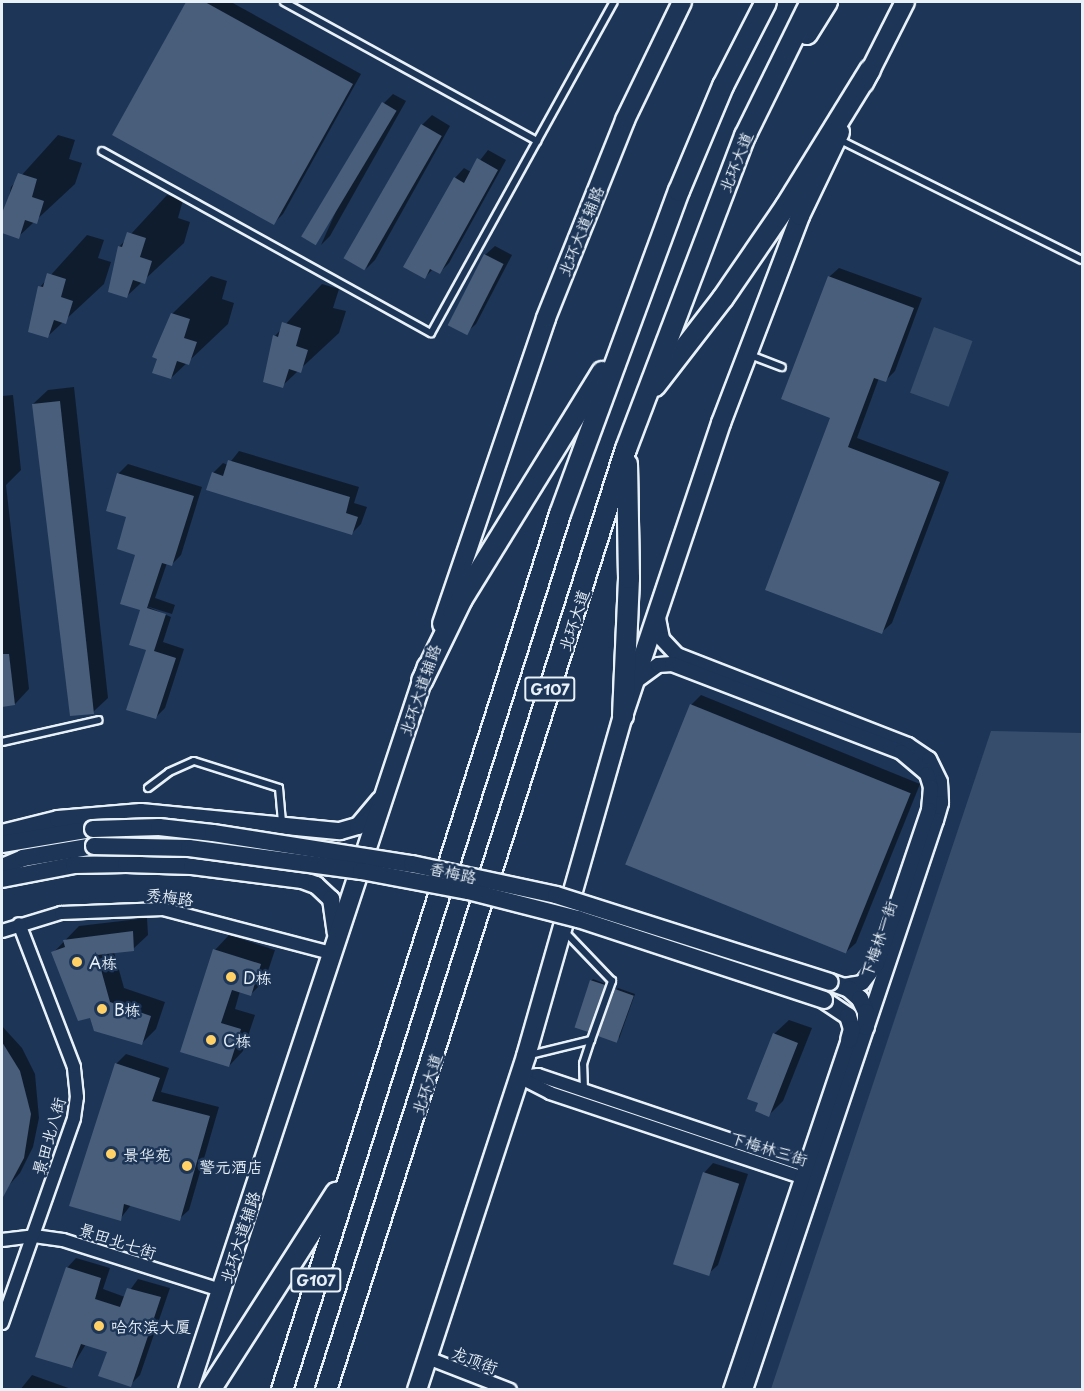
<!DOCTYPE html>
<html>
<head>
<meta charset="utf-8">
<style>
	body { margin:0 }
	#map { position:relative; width:1084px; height:1391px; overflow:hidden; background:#1d3557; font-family:"Playpen Sans","LXGW WenKai TC",sans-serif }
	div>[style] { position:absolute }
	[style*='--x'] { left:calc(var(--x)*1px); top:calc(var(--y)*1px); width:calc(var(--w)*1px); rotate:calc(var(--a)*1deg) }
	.green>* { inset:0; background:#374d6c; transform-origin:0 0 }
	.shadow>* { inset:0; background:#0007 }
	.building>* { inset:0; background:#495e7a; transform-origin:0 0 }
	.roads { filter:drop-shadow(2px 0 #e8f1f8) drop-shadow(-2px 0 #e8f1f8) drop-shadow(0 2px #e8f1f8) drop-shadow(0 -2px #e8f1f8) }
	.service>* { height:6px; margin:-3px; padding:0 3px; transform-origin:3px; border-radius:3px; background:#1d3557 }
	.minor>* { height:12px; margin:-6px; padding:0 6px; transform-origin:6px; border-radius:6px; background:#1d3557 }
	.tertiary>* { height:14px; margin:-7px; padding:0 7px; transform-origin:7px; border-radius:7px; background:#1d3557 }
	.secondary>* { height:16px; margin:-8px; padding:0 8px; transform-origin:8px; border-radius:8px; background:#1d3557 }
	.primary>* { height:18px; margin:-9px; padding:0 9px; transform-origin:9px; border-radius:9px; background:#1d3557 }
	.trunk>* { height:20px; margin:-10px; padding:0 10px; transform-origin:10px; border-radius:10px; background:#1d3557 }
	.bridges { filter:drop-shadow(2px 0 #e8f1f8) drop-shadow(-2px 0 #e8f1f8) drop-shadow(0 2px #e8f1f8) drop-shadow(0 -2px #e8f1f8) }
	.secondary-bridge>* { height:16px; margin:-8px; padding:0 8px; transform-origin:8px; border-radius:8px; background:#1d3557 }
	.dots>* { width:16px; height:16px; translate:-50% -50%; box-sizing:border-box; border:3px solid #1d3557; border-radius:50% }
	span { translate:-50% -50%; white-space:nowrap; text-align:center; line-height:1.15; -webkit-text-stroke:5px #1d3557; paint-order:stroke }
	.shield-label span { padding:2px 4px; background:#1d3557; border:2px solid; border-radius:4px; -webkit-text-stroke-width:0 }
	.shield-label { font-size:15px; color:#e8f1f8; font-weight:700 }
	.street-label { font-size:16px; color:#e8f1f8 }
	.poi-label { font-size:16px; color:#e8f1f8 }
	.left { translate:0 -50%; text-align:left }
	.frame { position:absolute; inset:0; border:3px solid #e8f1f8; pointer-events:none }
</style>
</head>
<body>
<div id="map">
	<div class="green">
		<div style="left:934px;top:327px;width:41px;height:70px;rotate:20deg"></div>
		<div style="clip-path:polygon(991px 731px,1082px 733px,1082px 1389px,771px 1389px)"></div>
	</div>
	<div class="shadow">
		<div style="clip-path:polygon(188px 2px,231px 2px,361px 74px,283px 214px,274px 223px,114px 134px)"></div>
		<div style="clip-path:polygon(393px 94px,406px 101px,330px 236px,321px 245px,384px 103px)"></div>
		<div style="clip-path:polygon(432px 115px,450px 126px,375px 260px,366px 269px,422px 125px)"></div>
		<div style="clip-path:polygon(58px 135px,75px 140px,69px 159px,82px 163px,75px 184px,18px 237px,2px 232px,11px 187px)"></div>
		<div style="clip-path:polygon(488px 150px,506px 160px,449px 263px,440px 272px,433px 269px,424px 278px,455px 178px,464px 168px,471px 172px)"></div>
		<div style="clip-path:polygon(167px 195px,183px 200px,178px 218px,190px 222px,184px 243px,127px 296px,119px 247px)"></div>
		<div style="clip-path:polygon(87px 235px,104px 240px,98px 258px,111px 262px,104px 284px,47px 337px,40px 287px)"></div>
		<div style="clip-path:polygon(495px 246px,512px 255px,476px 324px,466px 333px,485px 255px)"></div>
		<div style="clip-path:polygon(839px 268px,922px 298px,895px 371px,886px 380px,879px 378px,857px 438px,949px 472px,892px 623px,882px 632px,832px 417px,829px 277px)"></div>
		<div style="clip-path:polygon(211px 276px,227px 281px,222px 299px,234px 303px,228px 324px,171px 378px,172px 314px)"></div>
		<div style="clip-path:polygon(322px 284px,339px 289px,333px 308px,346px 311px,339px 333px,282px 386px,275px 336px)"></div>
		<div style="clip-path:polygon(74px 387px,108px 698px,93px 712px,33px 404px,48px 390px)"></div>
		<div style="clip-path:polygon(13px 395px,21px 470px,6px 485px,29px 689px,15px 704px,2px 705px,2px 396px)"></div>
		<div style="clip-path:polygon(239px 451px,359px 487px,354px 503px,367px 507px,361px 524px,352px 533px,213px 473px,223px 463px,228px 465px)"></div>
		<div style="clip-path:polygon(128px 464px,202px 487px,181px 555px,172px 564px,167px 563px,155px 598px,175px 605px,172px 614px,146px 606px,171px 617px,163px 642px,184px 649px,165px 708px,156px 717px,137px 554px,118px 474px)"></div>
		<div style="clip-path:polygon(701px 695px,920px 784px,856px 943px,846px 952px,691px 705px)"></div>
		<div style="clip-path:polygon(147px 918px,148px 935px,133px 949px,114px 952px,124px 988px,165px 1002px,156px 1029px,142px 1043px,91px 1016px,53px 953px,79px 926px)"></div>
		<div style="clip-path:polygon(229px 935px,275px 950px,265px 980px,251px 994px,240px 991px,235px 1009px,255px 1015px,243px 1051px,229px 1066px,182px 1051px,215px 950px)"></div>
		<div style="clip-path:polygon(593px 979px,606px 984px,588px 1031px,591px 981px)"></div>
		<div style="clip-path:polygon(618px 988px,635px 994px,619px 1039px,616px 990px)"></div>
		<div style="clip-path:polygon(789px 1020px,812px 1028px,783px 1101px,769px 1115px,774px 1034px)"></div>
		<div style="clip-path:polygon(2px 1026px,22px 1048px,35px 1074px,39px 1118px,33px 1147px,20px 1173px,2px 1193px,6px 1115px,2px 1097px)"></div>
		<div style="clip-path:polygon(126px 1054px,169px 1068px,161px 1092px,219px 1107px,189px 1210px,179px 1219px,131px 1205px,120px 1219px,116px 1064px)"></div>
		<div style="clip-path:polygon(713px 1163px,748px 1174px,718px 1265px,708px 1274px,704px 1173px)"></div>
		<div style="clip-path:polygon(76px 1258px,110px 1268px,103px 1289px,125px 1297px,138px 1279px,170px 1288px,140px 1375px,130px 1385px,109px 1351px,86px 1344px,72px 1367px,67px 1268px)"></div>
		<div style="clip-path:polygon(32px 1375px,74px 1390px,20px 1390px)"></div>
	</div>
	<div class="building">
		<div style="clip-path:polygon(186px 2px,205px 2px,353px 84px,274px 225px,112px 135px)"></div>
		<div style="left:382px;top:102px;width:17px;height:157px;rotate:31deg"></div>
		<div style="left:421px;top:124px;width:24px;height:155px;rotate:30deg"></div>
		<div style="clip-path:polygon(477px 158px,498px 170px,440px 274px,430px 269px,425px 279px,403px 267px,454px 177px,464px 183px)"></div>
		<div style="clip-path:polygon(18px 173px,37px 179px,32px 197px,44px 201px,37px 224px,25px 220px,19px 239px,2px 233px,2px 213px)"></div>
		<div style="clip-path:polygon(127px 232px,146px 238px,140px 257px,152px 261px,145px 284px,133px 280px,127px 298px,108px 292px,118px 246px,122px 247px)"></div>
		<div style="left:484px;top:254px;width:22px;height:80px;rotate:27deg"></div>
		<div style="clip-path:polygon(47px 273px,66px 279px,61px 297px,73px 301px,66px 324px,54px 320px,48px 338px,28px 332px,38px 286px,43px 287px)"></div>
		<div style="clip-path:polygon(828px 276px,914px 308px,886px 382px,874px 378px,848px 447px,940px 482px,882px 634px,765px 590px,830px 418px,781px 399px)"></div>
		<div style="clip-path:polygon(171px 313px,190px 319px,184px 338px,197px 342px,189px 365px,177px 361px,171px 379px,152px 373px,157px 359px,152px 357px)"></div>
		<div style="clip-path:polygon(282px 322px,301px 328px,296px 346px,308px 350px,301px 373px,289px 369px,283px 388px,263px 382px,273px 335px,278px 337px)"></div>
		<div style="clip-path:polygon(60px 401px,94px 714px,70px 716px,32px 404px)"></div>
		<div style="clip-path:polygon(228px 460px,350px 497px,346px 513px,358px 517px,352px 535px,206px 490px,212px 472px,223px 476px)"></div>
		<div style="clip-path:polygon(117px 473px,194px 496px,172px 566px,162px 563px,147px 608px,166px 614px,154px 651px,176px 658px,156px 719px,126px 710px,146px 650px,129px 645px,140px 610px,120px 604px,135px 555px,117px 549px,126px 517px,106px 511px)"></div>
		<div style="clip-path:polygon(2px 654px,9px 654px,15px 705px,2px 707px)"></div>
		<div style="left:690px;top:704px;width:238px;height:173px;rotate:22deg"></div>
		<div style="clip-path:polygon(133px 931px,134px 951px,97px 955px,110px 1002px,151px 1016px,142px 1045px,94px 1031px,90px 1018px,78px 1021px,51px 952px,65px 947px,63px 940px)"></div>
		<div style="clip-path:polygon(213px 949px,261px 964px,251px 996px,232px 990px,221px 1023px,241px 1029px,229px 1067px,180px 1052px)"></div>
		<div style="left:590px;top:980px;width:16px;height:50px;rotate:18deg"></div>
		<div style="left:615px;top:989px;width:20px;height:50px;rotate:20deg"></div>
		<div style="clip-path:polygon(773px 1033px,798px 1043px,769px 1117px,755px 1111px,758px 1103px,747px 1099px)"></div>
		<div style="clip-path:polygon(2px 1042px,20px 1071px,31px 1114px,24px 1158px,2px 1199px)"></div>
		<div style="clip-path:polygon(115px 1063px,160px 1078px,152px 1101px,210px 1116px,180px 1221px,124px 1204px,121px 1221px,69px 1206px)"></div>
		<div style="left:703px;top:1172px;width:38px;height:97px;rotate:18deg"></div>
		<div style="clip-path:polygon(66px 1267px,101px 1278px,95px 1299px,120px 1307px,127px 1288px,161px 1297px,131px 1387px,98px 1376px,107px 1352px,81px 1344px,72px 1368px,35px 1357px)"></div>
	</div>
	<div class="roads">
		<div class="service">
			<div style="--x:284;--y:2;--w:289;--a:28.8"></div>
			<div style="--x:838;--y:139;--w:272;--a:26.4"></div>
			<div style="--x:102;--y:151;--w:376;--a:29"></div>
			<div style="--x:431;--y:333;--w:378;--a:-61.1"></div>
			<div style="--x:750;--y:355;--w:34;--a:21"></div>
			<div style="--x:2;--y:742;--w:99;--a:-12.8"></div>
			<div style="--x:148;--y:788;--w:26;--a:-37"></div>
			<div style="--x:169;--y:772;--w:27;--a:-24"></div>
			<div style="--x:194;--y:761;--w:89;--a:17.6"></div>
			<div style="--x:279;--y:788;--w:36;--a:85"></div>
			<div style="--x:530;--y:1055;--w:63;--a:-13.8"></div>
			<div style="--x:591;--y:1040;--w:63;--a:-70.4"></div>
			<div style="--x:612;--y:981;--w:68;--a:-133.8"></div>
			<div style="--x:584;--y:1090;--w:26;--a:-92"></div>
			<div style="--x:583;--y:1064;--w:25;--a:-72"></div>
		</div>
		<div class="minor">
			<div style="--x:2;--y:931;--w:62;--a:-17"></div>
			<div style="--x:61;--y:913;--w:102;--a:-2.2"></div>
			<div style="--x:163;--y:909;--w:174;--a:14.7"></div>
			<div style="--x:519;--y:1077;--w:19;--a:-6"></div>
			<div style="--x:538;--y:1075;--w:282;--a:18.6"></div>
			<div style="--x:805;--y:1165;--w:10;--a:53"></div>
			<div style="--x:519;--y:1077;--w:35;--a:27"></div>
			<div style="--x:550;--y:1093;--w:265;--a:18.5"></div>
			<div style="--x:801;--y:1177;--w:11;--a:5"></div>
			<div style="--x:2;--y:1240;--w:32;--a:-7"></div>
			<div style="--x:34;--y:1236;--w:29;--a:8"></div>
			<div style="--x:63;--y:1240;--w:166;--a:17.6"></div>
			<div style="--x:2;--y:1323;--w:217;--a:-70.6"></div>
			<div style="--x:74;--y:1118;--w:21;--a:-82"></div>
			<div style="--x:77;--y:1097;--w:30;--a:-96"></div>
			<div style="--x:74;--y:1067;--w:153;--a:-111"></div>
			<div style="--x:428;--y:1358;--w:88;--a:21.3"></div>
		</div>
		<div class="tertiary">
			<div style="--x:658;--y:618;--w:21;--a:79"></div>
			<div style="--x:662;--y:639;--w:22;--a:47"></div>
			<div style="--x:677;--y:655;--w:248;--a:21.3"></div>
			<div style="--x:908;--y:745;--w:25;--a:34"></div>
			<div style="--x:929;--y:759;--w:25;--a:64"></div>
			<div style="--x:940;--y:782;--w:21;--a:87"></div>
			<div style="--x:941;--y:803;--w:18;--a:106"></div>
			<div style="--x:936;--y:820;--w:601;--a:108.53"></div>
			<div style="--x:636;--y:681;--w:27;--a:-36"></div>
			<div style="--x:658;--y:665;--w:14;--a:-4"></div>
			<div style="--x:672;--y:664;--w:245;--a:21"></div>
			<div style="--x:901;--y:752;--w:34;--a:40"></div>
			<div style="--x:927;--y:774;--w:14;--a:73"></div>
			<div style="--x:931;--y:787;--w:23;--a:95"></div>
			<div style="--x:929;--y:810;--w:163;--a:108.7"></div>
			<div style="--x:877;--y:964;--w:24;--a:128"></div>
			<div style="--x:862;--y:983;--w:20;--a:171"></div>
			<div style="--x:731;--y:1390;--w:369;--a:-71.4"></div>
		</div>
		<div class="secondary">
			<div style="--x:2;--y:833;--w:58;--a:-14"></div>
			<div style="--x:58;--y:819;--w:83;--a:-4.8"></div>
			<div style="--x:141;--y:812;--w:200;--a:5.5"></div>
			<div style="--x:340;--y:831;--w:19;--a:-16"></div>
			<div style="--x:358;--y:826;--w:34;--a:-50"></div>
			<div style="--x:2;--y:844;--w:92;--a:-9.4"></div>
			<div style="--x:2;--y:867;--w:23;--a:-23"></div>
			<div style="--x:23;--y:858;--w:72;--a:-9.6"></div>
			<div style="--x:2;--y:879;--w:73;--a:-11"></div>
			<div style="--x:74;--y:865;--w:52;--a:-1.1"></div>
			<div style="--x:126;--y:864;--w:66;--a:1.7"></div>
			<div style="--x:192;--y:866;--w:111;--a:7.3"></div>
			<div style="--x:302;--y:880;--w:15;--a:20"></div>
			<div style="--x:316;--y:885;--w:21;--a:43"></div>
			<div style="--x:331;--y:899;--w:34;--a:82"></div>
			<div style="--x:830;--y:982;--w:20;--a:20"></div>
			<div style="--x:849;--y:989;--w:15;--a:42"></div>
			<div style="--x:860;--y:999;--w:14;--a:65"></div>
			<div style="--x:866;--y:1012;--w:15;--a:90"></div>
			<div style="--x:824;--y:1000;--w:29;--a:34"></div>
			<div style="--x:848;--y:1016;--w:14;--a:73"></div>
			<div style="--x:852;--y:1029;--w:11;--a:105"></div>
		</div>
		<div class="primary">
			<div style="--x:864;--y:83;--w:91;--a:-63.2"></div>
			<div style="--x:442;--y:624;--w:323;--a:-71.2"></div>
			<div style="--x:546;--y:318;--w:213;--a:-68.2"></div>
			<div style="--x:625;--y:120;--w:131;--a:-64.2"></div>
			<div style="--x:188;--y:1390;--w:762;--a:-71.73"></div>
			<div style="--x:417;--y:1390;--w:351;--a:-71.9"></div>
			<div style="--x:526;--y:1056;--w:354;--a:-74.1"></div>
			<div style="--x:623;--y:716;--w:309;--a:-71.5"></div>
			<div style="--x:721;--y:423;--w:222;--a:-69.1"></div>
			<div style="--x:800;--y:216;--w:93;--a:-64.5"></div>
		</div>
		<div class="trunk">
			<div style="--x:807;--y:34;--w:38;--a:-58"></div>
			<div style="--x:655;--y:386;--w:111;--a:-52.3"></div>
			<div style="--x:723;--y:298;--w:112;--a:-55.6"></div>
			<div style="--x:786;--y:206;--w:160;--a:-58.3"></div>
			<div style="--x:422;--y:681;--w:91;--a:-64"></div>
			<div style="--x:462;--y:599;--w:267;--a:-58.3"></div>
			<div style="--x:623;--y:716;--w:138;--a:-87.5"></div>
			<div style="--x:629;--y:578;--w:114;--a:-91"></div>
			<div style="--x:210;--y:1390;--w:234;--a:-57.4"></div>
			<div style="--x:282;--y:1390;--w:919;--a:-72.39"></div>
			<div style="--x:560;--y:514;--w:344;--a:-69.8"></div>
			<div style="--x:679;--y:191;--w:114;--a:-67.3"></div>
			<div style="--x:723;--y:86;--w:94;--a:-62.9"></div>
			<div style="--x:326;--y:1390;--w:988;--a:-72.32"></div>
			<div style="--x:626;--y:449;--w:335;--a:-69.2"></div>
			<div style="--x:745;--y:136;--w:149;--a:-63.8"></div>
		</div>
	</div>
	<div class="bridges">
		<div class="secondary-bridge">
			<div style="--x:93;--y:829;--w:66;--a:-1.7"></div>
			<div style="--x:159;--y:827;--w:54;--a:6.3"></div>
			<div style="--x:213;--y:833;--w:201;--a:8.9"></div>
			<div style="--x:412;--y:864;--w:147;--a:12.1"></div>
			<div style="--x:556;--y:895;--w:287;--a:17.6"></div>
			<div style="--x:94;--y:846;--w:95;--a:1.2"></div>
			<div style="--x:189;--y:848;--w:174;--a:7.6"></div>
			<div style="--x:361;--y:871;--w:109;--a:10.6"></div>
			<div style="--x:468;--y:891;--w:114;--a:14.3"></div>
			<div style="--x:578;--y:919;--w:259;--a:18.2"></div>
		</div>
	</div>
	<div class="dots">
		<div style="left:77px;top:962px;background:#ffd166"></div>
		<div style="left:231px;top:977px;background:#ffd166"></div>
		<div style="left:102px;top:1009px;background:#ffd166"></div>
		<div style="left:211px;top:1040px;background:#ffd166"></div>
		<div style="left:111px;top:1154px;background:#ffd166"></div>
		<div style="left:187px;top:1166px;background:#ffd166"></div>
		<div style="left:99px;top:1326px;background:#ffd166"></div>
	</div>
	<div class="shield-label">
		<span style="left:550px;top:689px">G107</span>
		<span style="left:316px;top:1280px">G107</span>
	</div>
	<div class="street-label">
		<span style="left:735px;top:162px;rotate:-68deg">北环大道</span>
		<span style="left:580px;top:231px;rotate:-68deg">北环大道辅路</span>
		<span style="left:573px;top:620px;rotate:-72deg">北环大道</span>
		<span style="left:419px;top:690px;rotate:-71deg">北环大道辅路</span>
		<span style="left:453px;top:872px;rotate:12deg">香梅路</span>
		<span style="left:170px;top:896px;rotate:7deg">秀梅路</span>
		<span style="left:878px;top:939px;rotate:-71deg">下梅林一街</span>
		<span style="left:426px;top:1084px;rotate:-72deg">北环大道</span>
		<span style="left:48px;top:1136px;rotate:-74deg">景田北八街</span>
		<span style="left:769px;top:1148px;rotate:17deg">下梅林三街</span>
		<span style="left:239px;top:1237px;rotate:-72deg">北环大道辅路</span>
		<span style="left:118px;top:1240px;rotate:18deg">景田北七街</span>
		<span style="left:475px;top:1359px;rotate:21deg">龙顶街</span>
	</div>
	<div class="poi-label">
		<span class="left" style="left:89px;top:962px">A栋</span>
		<span class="left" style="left:243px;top:977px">D栋</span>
		<span class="left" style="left:114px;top:1009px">B栋</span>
		<span class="left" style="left:223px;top:1040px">C栋</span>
		<span class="left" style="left:123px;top:1154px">景华苑</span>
		<span class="left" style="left:199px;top:1166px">警元酒店</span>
		<span class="left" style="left:111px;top:1326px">哈尔滨大厦</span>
	</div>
	<div class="frame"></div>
</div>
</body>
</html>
